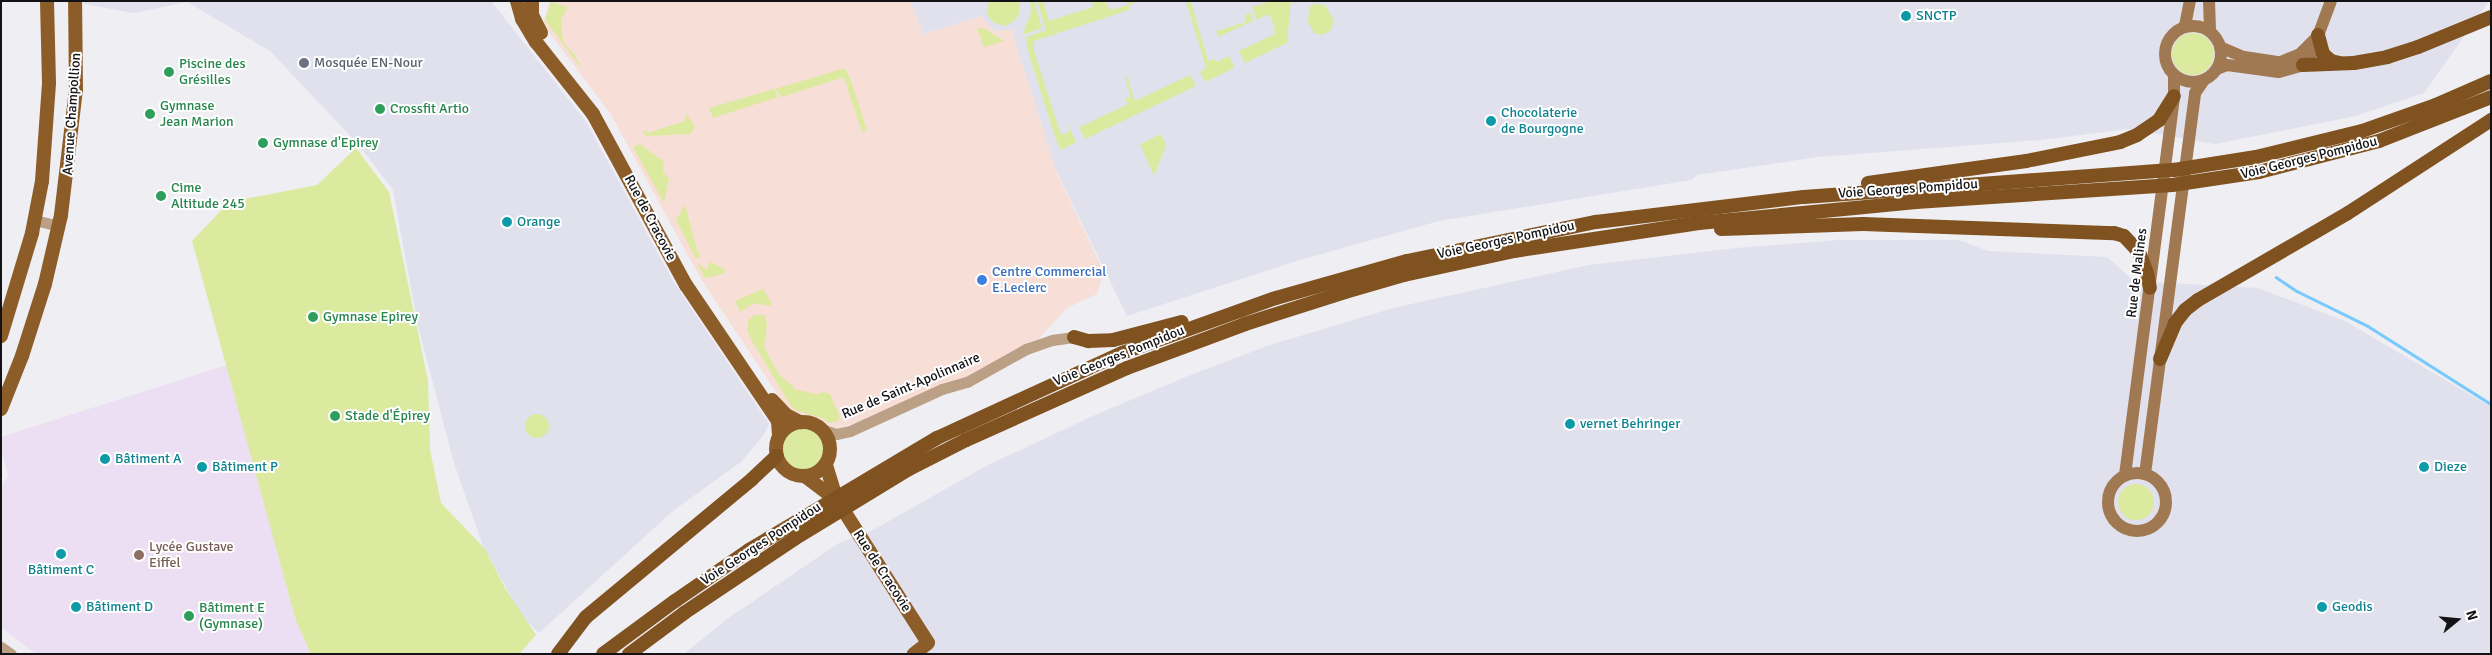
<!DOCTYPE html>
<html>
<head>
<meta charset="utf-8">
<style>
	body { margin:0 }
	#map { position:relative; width:2492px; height:655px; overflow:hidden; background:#eeeef3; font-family:Signika,sans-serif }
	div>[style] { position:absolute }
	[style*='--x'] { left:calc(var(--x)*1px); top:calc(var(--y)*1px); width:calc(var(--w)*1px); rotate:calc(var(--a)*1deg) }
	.commercial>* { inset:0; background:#f7ded6 }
	.built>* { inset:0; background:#e0e1ed }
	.education>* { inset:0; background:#ecdff3 }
	.green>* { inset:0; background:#dbea9f }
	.round { border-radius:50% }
	.stream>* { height:2.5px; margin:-1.25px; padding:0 1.25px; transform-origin:1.25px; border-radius:1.25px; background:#77cafb }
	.tertiary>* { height:11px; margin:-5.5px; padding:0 5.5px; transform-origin:5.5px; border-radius:5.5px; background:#bba086 }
	.secondary>* { height:12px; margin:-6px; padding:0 6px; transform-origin:6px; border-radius:6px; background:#a07952 }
	.secondary>.ring { margin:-6px; padding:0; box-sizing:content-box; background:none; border:12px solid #a07952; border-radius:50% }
	.primary>* { height:14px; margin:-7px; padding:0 7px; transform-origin:7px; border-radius:7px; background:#8c5d29 }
	.primary>.ring { margin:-7px; padding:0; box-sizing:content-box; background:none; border:14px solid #8c5d29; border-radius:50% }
	.trunk>* { height:14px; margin:-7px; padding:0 7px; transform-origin:7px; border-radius:7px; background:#805220 }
	.dots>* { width:14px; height:14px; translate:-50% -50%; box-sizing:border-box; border:2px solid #fff; border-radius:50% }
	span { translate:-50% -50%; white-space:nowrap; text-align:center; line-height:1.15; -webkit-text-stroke:4px #fff; paint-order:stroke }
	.culture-label { font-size:14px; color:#0d838f }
	.left { translate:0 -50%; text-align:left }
	.worship-label { font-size:14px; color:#5b616d }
	.leisure-label { font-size:14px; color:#27864d }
	.street-label { font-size:14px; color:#131315 }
	.shop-label { font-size:14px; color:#366cbe }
	.education-label { font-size:14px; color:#785e54 }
	.frame { position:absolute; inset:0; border:2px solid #131315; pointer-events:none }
	.north { position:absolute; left:2432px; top:595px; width:50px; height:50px; -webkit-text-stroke:4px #fff; paint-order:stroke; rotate:73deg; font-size:14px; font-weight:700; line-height:20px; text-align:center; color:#131315 }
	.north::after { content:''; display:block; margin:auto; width:18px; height:22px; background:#131315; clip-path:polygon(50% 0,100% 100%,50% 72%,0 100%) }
</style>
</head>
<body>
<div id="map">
	<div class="commercial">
		<div style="clip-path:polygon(550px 1px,911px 1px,923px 34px,982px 16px,1014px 29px,1015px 42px,1058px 176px,1104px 272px,1097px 294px,1067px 308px,1031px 347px,959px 385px,850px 425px,830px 430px,808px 416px,788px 410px,701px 279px,610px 113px,543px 24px)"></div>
	</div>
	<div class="built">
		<div style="clip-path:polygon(84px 1px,491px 1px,587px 123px,673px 281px,769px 424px,763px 436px,741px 462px,674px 510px,539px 633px,522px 616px,483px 546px,454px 463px,418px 326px,393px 190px,358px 144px,270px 51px,187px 2px,134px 13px,84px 4px)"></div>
		<div style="clip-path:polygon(911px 1px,2489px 1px,2424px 93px,2356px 116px,2215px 144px,2128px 129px,2041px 140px,1818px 157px,1697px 175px,1691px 180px,1439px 221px,1300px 260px,1127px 316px,1056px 170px,1015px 42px,1013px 29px,998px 31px,991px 28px,981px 16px,923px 34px)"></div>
		<div style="clip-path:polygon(1839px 240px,1959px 240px,1988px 251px,2107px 257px,2134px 281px,2258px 288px,2345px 321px,2491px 407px,2491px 654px,684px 654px,727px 619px,839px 543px,873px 530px,988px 465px,1095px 415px,1188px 376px,1270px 345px,1393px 308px,1589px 265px,1736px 248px)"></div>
	</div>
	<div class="education">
		<div style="clip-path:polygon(227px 365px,296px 621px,311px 654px,36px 654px,1px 627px,1px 488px,8px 476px,1px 449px,1px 437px)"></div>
	</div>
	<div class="green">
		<div style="clip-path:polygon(989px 1px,1018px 1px,1020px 6px,1018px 17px,1014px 21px,1005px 26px,994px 23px,987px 15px)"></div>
		<div style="clip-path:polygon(1030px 1px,1034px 1px,1042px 28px,1022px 35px,1031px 12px)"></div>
		<div style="clip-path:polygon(1037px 1px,1043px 1px,1049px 21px,1093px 7px,1092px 1px,1105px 1px,1110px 10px,1128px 5px,1127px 1px,1139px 1px,1129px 5px,1129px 10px,1034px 41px,1034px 51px,1061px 135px,1069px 132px,1068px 125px,1076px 142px,1061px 150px,1055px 137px,1027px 48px,1026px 37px,1046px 30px)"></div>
		<div style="clip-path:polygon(1186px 1px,1191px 1px,1208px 61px,1215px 59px,1217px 62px,1229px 56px,1234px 66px,1234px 68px,1205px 82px,1200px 72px,1206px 68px)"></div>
		<div style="clip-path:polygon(1272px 1px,1291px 1px,1287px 43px,1245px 63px,1239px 51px,1275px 34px,1273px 29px,1275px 27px,1269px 14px,1256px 20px,1252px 7px)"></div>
		<div style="clip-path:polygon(551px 2px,568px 7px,561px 20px,562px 35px,564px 43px,575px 55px,582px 69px,545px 20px)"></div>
		<div style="clip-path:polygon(1315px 4px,1325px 5px,1334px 20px,1331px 30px,1323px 35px,1314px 33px,1308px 22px,1309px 7px)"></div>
		<div style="clip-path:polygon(1251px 13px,1253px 21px,1218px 37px,1216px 31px,1246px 22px,1245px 15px)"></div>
		<div style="clip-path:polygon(977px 28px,985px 29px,1004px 41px,984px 47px)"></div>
		<div class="round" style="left:2172px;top:33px;width:42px;height:42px"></div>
		<div style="clip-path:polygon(845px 68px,850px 78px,867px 130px,862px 132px,844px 77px,782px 97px,775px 89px)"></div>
		<div style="clip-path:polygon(1190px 75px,1196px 86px,1085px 139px,1077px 123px,1080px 127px,1128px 104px,1125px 98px,1131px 97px,1125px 77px,1127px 76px,1135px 101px)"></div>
		<div style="clip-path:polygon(774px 89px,778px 97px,713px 118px,709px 108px)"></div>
		<div style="clip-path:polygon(686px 114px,695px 126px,691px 134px,646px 136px,643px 132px,646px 130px,648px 133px,685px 121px)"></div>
		<div style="clip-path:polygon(1161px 134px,1166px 145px,1154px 176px,1140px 144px)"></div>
		<div style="clip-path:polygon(640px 144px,664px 162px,663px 172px,669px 179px,664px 203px,633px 147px)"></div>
		<div style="clip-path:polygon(356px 148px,389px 192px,428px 381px,430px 450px,441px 503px,485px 549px,505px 588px,536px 635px,519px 654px,311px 654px,296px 621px,192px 241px,229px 202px,317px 185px)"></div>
		<div style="clip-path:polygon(685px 205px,698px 253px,701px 256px,696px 259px,676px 220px)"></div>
		<div style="clip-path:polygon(709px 262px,725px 269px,723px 274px,705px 278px,697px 263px,707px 270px)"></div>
		<div style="clip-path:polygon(763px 289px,772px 304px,769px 306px,754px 303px,740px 312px,735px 301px)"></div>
		<div style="clip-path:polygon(755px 315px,765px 315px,767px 325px,764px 347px,779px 375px,793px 386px,793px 389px,816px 394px,824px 392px,830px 394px,840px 417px,838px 421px,830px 423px,822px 418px,797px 411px,791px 406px,749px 336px,747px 329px,749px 319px)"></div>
		<div class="round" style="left:525px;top:414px;width:24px;height:24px"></div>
		<div class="round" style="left:783px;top:428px;width:42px;height:42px"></div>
		<div class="round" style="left:2118px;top:484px;width:36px;height:36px"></div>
	</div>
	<div class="stream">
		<div style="--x:2276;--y:277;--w:25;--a:34"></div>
		<div style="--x:2297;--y:291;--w:79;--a:26.2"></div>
		<div style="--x:2368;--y:326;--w:146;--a:32.4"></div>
	</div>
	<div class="tertiary">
		<div style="--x:35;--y:220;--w:25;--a:14"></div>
		<div style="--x:821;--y:429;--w:16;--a:18"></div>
		<div style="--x:836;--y:434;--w:14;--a:-12"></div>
		<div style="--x:850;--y:431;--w:101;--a:-24.5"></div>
		<div style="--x:942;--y:389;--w:26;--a:-16"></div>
		<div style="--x:967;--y:382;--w:68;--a:-29.2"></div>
		<div style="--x:1026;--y:349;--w:28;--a:-19"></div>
		<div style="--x:1052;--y:340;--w:22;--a:-8"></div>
		<div style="--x:1;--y:647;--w:12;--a:35"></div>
	</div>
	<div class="secondary">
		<div style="--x:2209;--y:1;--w:30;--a:88"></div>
		<div class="ring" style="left:2165px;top:26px;width:44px;height:44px"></div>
		<div style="--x:2185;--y:26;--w:25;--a:-79"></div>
		<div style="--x:2220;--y:47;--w:26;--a:23"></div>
		<div style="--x:2244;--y:57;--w:55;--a:8.4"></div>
		<div style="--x:2283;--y:61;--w:18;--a:-22"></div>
		<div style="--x:2300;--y:54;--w:21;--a:-45"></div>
		<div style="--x:2217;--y:69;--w:11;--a:-22"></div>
		<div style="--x:2227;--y:65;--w:52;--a:7.7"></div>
		<div style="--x:2279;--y:72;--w:25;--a:-16"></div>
		<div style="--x:2303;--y:65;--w:16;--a:-55"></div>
		<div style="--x:2312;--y:52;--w:54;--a:-69.6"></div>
		<div class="ring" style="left:2108px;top:473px;width:46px;height:46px"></div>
		<div style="--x:2145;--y:474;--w:384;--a:-82.5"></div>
		<div style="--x:2195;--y:93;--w:16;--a:-55"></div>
		<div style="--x:2125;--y:475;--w:382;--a:-82.6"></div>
		<div style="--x:2174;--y:96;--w:21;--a:-90"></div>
	</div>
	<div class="primary">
		<div style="--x:517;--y:1;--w:19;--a:74"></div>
		<div style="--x:522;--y:19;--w:27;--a:59"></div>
		<div style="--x:536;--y:42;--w:92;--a:51.6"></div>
		<div style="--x:593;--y:114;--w:195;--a:61.5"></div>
		<div style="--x:686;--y:285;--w:164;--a:55.9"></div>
		<div style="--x:778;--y:421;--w:15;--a:86"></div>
		<div style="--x:532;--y:1;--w:14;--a:90"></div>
		<div style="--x:532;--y:15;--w:20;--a:63"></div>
		<div style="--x:1;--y:336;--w:108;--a:-73.2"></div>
		<div style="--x:32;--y:233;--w:53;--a:-79.1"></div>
		<div style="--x:42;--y:181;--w:98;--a:-85.9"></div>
		<div style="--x:49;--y:83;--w:82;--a:-91.4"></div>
		<div style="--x:772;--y:400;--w:21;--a:47"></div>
		<div style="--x:786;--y:415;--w:16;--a:27"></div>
		<div style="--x:1;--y:409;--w:57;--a:-68.4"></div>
		<div style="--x:22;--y:356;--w:76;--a:-72.3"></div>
		<div style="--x:45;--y:284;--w:71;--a:-76.9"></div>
		<div style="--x:61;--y:215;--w:126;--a:-83.2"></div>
		<div style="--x:76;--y:90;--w:89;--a:-90.6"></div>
		<div class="ring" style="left:776px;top:422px;width:40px;height:40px"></div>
		<div style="--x:826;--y:465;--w:37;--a:73"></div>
		<div style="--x:837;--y:500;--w:169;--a:57.5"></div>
		<div style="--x:928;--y:643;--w:18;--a:142"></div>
		<div style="--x:806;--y:477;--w:39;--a:37"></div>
	</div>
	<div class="trunk">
		<div style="--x:2318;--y:35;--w:20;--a:75"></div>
		<div style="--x:2323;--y:54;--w:11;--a:41"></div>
		<div style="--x:2331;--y:61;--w:9;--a:13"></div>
		<div style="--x:2303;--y:65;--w:51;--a:-2.2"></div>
		<div style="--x:2354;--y:63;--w:34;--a:-10"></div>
		<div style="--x:2387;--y:57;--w:33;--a:-18"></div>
		<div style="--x:2418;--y:47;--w:79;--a:-22.3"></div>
		<div style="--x:1868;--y:183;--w:160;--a:-7.9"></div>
		<div style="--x:2026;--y:161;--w:96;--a:-11.4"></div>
		<div style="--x:2120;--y:142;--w:18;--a:-22"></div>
		<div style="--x:2137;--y:135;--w:27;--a:-34"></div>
		<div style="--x:2159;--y:120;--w:28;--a:-58"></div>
		<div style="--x:1721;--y:229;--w:142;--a:-2"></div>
		<div style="--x:1863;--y:224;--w:251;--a:2.1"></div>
		<div style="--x:2114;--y:233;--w:10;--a:17"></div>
		<div style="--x:2124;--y:236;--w:22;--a:47"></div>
		<div style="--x:2139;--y:252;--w:22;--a:69"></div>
		<div style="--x:2147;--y:273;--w:15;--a:79"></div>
		<div style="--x:1074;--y:337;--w:15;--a:16"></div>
		<div style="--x:1088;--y:341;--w:25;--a:-2"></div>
		<div style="--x:1113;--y:340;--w:71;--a:-14.6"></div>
		<div style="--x:2160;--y:359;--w:39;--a:-67"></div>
		<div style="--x:2175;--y:323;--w:16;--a:-52"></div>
		<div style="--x:2185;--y:310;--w:16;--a:-38"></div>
		<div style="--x:2198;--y:300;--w:173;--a:-30.1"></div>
		<div style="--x:2348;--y:213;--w:171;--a:-33"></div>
		<div style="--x:558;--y:654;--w:46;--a:-52.9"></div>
		<div style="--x:586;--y:617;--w:216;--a:-39.7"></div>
		<div style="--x:752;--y:479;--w:34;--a:-43"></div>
		<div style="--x:603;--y:654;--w:89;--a:-36.4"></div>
		<div style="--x:675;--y:601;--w:90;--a:-34.6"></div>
		<div style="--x:749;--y:550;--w:219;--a:-30.8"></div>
		<div style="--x:937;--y:438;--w:204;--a:-24.7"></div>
		<div style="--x:1122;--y:353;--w:164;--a:-19.7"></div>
		<div style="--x:1276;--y:298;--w:136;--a:-15.8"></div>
		<div style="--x:1407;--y:261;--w:193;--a:-11.7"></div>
		<div style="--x:1596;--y:222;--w:209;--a:-6.9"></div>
		<div style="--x:1804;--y:197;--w:371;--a:-4.2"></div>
		<div style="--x:2174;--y:170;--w:83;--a:-9"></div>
		<div style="--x:2256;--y:157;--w:109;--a:-13.8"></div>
		<div style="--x:2362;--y:131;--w:78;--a:-19.4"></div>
		<div style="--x:2436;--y:105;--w:60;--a:-23.6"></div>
		<div style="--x:629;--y:654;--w:69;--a:-36.7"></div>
		<div style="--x:684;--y:613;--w:133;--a:-33.9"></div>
		<div style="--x:794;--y:539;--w:135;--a:-31.3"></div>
		<div style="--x:909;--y:469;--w:64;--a:-27"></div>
		<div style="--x:966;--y:440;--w:176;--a:-24.1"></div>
		<div style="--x:1127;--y:368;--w:126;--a:-20.4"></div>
		<div style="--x:1245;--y:324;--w:105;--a:-17.7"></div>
		<div style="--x:1345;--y:292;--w:61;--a:-16.1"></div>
		<div style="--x:1404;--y:275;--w:113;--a:-12.3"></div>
		<div style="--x:1514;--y:251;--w:187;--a:-8.6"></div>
		<div style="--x:1699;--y:223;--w:218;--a:-5.5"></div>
		<div style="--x:1916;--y:202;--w:257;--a:-3.8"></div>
		<div style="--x:2172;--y:185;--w:88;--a:-8.5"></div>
		<div style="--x:2259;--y:172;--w:124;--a:-14.5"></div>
		<div style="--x:2379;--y:141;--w:120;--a:-21.4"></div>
	</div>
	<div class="dots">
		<div style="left:1906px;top:16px;background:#0f9aa8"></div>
		<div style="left:304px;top:63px;background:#6b7280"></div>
		<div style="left:169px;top:72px;background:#2e9e5b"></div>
		<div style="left:380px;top:109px;background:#2e9e5b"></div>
		<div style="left:150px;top:114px;background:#2e9e5b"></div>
		<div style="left:1491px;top:121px;background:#0f9aa8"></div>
		<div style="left:263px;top:143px;background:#2e9e5b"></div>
		<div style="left:161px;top:196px;background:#2e9e5b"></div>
		<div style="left:507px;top:222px;background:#0f9aa8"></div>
		<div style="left:982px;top:280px;background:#3f7fe0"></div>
		<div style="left:313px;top:317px;background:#2e9e5b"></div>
		<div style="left:335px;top:416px;background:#2e9e5b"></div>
		<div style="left:1570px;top:424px;background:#0f9aa8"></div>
		<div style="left:105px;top:459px;background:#0f9aa8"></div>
		<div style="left:202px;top:467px;background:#0f9aa8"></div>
		<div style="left:2424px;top:467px;background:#0f9aa8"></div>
		<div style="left:61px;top:554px;background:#0f9aa8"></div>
		<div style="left:139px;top:555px;background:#8d6e63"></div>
		<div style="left:76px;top:607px;background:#0f9aa8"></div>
		<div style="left:2322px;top:607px;background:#0f9aa8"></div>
		<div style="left:189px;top:616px;background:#2e9e5b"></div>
	</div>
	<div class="culture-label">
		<span class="left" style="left:1916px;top:16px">SNCTP</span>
		<span class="left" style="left:1501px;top:121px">Chocolaterie<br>de Bourgogne</span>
		<span class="left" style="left:517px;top:222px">Orange</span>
		<span class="left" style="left:1580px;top:424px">vernet Behringer</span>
		<span class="left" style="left:115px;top:459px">Bâtiment A</span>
		<span class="left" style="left:212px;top:467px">Bâtiment P</span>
		<span class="left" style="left:2434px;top:467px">Dieze</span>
		<span style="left:61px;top:570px">Bâtiment C</span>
		<span class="left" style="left:86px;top:607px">Bâtiment D</span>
		<span class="left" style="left:2332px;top:607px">Geodis</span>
	</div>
	<div class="worship-label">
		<span class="left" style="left:314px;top:63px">Mosquée EN-Nour</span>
	</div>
	<div class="leisure-label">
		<span class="left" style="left:179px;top:72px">Piscine des<br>Grésilles</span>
		<span class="left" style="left:160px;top:114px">Gymnase<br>Jean Marion</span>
		<span class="left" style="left:390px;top:109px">Crossfit Artio</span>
		<span class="left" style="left:273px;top:143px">Gymnase d'Epirey</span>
		<span class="left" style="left:171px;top:196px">Cime<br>Altitude 245</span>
		<span class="left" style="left:323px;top:317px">Gymnase Epirey</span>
		<span class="left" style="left:345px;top:416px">Stade d'Épirey</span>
		<span class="left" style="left:199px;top:616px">Bâtiment E<br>(Gymnase)</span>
	</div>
	<div class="street-label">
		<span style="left:72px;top:114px;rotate:-86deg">Avenue Champollion</span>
		<span style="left:2309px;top:158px;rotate:-14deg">Voie Georges Pompidou</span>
		<span style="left:1908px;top:189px;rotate:-4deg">Voie Georges Pompidou</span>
		<span style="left:650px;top:218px;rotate:62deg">Rue de Cracovie</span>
		<span style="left:1506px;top:240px;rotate:-12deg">Voie Georges Pompidou</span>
		<span style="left:2137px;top:273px;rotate:-83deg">Rue de Malines</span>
		<span style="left:1119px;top:356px;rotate:-22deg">Voie Georges Pompidou</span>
		<span style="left:911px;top:386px;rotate:-23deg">Rue de Saint-Apolinnaire</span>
		<span style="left:761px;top:544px;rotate:-33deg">Voie Georges Pompidou</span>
		<span style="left:882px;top:571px;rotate:57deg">Rue de Cracovie</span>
	</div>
	<div class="shop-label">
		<span class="left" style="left:992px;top:280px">Centre Commercial<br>E.Leclerc</span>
	</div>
	<div class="education-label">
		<span class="left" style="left:149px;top:555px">Lycée Gustave<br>Eiffel</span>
	</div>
	<div class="frame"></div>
	<div class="north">N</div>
</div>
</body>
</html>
